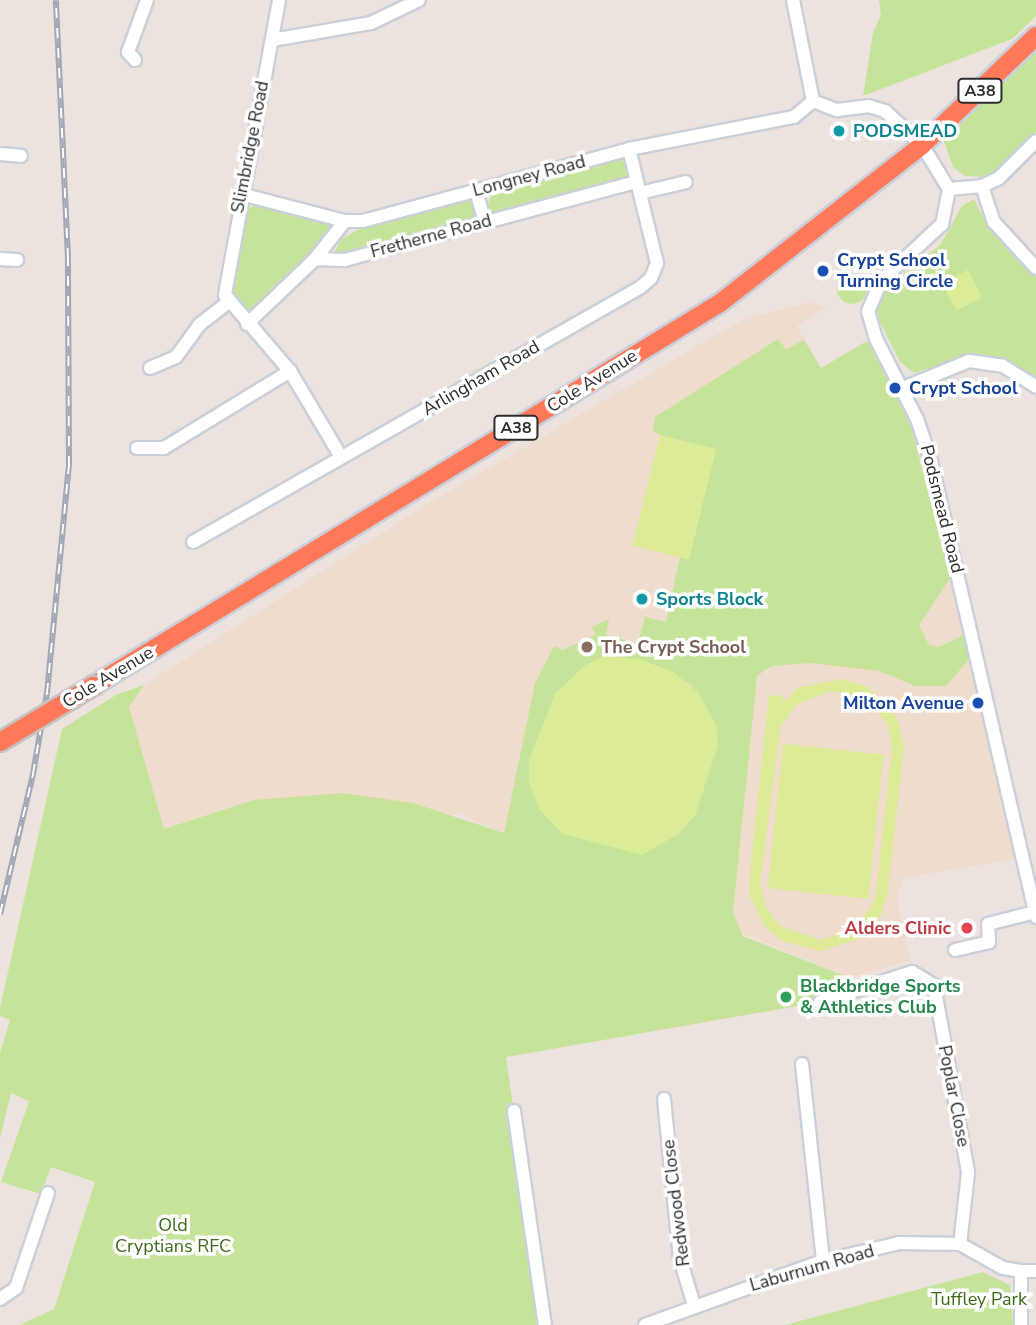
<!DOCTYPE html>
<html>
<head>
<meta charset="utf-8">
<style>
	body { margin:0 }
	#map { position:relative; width:1036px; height:1325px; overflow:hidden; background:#ede3de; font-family:"Nunito Sans",sans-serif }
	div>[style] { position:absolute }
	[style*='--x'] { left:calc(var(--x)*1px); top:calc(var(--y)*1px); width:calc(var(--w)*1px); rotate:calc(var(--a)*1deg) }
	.education>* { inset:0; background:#efdccd }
	.green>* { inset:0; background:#c5e49a }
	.round { border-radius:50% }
	.pitch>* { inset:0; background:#dbeb96; transform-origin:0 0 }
	.roads { filter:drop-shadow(2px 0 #c9d0d9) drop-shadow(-2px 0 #c9d0d9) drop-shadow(0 2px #c9d0d9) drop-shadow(0 -2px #c9d0d9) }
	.minor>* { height:12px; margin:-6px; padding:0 6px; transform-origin:6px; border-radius:6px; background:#fff }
	.highway>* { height:18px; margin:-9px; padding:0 9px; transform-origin:9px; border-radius:9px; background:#ff7857 }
	.rail>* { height:6px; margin-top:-3px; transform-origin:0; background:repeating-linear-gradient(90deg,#fff 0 10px,#a0a8b6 0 20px); box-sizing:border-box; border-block:2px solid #a0a8b6 }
	.bridges { filter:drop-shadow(2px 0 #c4c4c4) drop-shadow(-2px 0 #c4c4c4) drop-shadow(0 2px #c4c4c4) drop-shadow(0 -2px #c4c4c4) }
	.highway-bridge>* { height:18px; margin:-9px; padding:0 9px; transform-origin:9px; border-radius:9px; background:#ff7857 }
	.dots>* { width:19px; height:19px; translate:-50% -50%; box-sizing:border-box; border:4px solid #fff; border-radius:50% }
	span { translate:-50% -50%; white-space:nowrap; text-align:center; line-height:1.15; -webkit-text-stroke:7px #fff; paint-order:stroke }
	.shield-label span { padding:2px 5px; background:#fff; border:2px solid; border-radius:5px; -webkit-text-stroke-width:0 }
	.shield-label { font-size:16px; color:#2c2c2c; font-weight:700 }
	.culture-label { font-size:18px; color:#0d838f; font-weight:700 }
	.left { translate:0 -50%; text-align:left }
	.street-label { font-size:18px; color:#2c2c2c }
	.transit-label { font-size:18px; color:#164399; font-weight:700 }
	.right { translate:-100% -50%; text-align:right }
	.education-label { font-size:18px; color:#785e54; font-weight:700 }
	.health-label { font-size:18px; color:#be3a42; font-weight:700 }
	.leisure-label { font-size:18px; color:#27864d; font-weight:700 }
	.park-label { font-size:18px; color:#3e6a1a }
</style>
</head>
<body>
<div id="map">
	<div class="education">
		<div style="clip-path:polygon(810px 302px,826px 307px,797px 326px,821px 368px,867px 341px,911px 426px,928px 483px,1016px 859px,903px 878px,897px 898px,910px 961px,850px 978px,458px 814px,254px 800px,164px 829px,129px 707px,144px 685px,424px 506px,742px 320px)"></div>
	</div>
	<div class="green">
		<div style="clip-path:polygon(879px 0,1036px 0,1036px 16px,1012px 39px,863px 96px,873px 33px,881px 15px)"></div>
		<div style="clip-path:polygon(1036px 45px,1036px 133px,1001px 167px,982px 177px,965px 176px,953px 167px,943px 139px)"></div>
		<div style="clip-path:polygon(615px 158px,627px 163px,630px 175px,622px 181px,496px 214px,487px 210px,492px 191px)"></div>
		<div style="clip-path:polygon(463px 199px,473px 203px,478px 213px,473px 221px,351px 254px,333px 254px,342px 239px,366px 225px)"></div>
		<div style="clip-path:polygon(974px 199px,986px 224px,1036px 274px,1036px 380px,1002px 360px,966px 356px,914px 373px,900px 362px,880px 322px,877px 311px,886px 288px,940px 245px,962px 206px)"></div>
		<div style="clip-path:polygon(257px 204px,327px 223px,333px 231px,260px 307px,249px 310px,229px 294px,244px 211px)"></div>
		<div class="round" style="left:837px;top:274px;width:30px;height:30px"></div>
		<div style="clip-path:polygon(evenodd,778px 339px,786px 349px,804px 340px,821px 368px,867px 341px,871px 348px,911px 426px,950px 578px,919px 625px,929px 645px,939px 647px,964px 635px,969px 659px,946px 686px,915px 686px,879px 671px,811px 663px,771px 666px,757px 676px,733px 912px,743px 936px,850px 978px,861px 988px,820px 1002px,506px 1057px,544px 1325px,20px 1325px,54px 1309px,95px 1182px,51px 1167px,41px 1194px,1px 1182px,29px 1101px,11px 1093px,0 1138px,0 1053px,10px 1020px,0 1016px,0 1008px,62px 729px,116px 695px,144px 685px,129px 707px,164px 829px,254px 800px,342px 793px,413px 803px,504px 833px,535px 683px,554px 646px,563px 650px,595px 635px,592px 627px,609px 619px,606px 635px,638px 643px,645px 617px,666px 622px,680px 557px,689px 559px,716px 449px,660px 435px,653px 431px,655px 417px,778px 339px,614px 656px,658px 666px,691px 685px,716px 725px,718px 745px,695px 815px,678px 834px,642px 854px,563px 834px,540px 810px,529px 782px,529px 761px,555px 694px,587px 664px,614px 656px)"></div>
		<div style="clip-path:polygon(983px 1272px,1010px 1285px,1013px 1325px,785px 1325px)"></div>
	</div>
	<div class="pitch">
		<div style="left:968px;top:270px;width:31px;height:29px;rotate:63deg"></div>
		<div style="left:660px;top:435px;width:58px;height:114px;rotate:14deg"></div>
		<div style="clip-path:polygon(605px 656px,639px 659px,675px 673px,698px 692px,716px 725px,718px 745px,695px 815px,678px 834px,642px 855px,563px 834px,540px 810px,529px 782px,529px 761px,555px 694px,587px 664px)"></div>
		<div style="clip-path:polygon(evenodd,842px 679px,865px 686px,884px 700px,898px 721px,904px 748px,887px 897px,881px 915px,858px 939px,820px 951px,782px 941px,764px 925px,750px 897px,750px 873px,769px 695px,783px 696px,782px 703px,800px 687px,842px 679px,829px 691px,860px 696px,875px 708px,888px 725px,892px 748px,876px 894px,870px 909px,852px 930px,820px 940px,780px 926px,766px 908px,760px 883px,781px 725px,798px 704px,829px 691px)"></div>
		<div style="left:783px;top:744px;width:101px;height:145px;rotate:6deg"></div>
	</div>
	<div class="roads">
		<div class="minor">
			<div style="--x:279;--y:0;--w:300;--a:100.4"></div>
			<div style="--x:225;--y:295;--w:100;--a:49.5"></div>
			<div style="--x:290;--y:371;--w:100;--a:59.3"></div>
			<div style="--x:793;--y:0;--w:103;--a:78.8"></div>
			<div style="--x:813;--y:101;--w:26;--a:21"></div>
			<div style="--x:837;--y:110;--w:31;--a:-7"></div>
			<div style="--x:868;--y:106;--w:18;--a:16"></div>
			<div style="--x:885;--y:111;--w:50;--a:42.6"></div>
			<div style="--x:922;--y:145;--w:52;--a:58.5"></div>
			<div style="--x:949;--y:189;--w:36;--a:101"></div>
			<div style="--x:942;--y:224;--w:83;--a:136.9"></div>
			<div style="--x:881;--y:281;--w:33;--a:113"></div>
			<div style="--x:868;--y:311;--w:29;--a:74"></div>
			<div style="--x:876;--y:339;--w:90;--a:62.9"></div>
			<div style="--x:917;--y:419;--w:44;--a:71.6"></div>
			<div style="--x:931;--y:461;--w:468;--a:77"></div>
			<div style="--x:272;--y:40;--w:100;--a:-9.7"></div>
			<div style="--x:371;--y:23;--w:53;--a:-25.6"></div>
			<div style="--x:135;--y:60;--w:11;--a:-131"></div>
			<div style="--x:128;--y:52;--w:55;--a:-69.9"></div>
			<div style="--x:0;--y:154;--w:21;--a:5"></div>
			<div style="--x:982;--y:186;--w:38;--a:72"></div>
			<div style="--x:994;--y:222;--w:62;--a:47.6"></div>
			<div style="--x:949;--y:189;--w:33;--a:-5"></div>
			<div style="--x:982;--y:186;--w:19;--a:-25"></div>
			<div style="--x:999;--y:178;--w:52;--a:-45"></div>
			<div style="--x:476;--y:191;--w:32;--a:74"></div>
			<div style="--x:640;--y:193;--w:47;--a:-13.4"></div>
			<div style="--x:241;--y:194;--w:107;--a:14.6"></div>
			<div style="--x:345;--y:221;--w:18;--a:0"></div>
			<div style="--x:363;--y:221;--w:276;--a:-15.1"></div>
			<div style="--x:629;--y:149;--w:168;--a:-11"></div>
			<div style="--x:794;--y:117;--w:25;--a:-40"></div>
			<div style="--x:0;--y:259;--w:17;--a:3"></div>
			<div style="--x:315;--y:259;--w:48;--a:-51.7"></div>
			<div style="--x:247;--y:324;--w:94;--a:-43.7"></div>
			<div style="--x:315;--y:259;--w:30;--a:2"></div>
			<div style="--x:345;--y:260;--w:302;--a:-15"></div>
			<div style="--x:150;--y:368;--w:28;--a:-23"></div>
			<div style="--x:176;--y:357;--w:39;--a:-54"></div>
			<div style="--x:199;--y:325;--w:37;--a:-38"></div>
			<div style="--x:903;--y:388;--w:71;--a:-22.2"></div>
			<div style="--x:969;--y:361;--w:34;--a:8"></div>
			<div style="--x:1003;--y:366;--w:39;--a:32"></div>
			<div style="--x:137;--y:448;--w:27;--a:0"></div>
			<div style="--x:164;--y:448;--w:148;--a:-31.4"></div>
			<div style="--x:193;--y:542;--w:515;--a:-29.65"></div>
			<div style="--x:641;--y:287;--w:13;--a:-42"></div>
			<div style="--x:651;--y:278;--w:16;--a:-68"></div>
			<div style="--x:657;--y:263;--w:117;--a:-103.8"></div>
			<div style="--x:955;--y:950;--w:35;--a:-13"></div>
			<div style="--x:989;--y:942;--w:18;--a:-93"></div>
			<div style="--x:988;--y:924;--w:49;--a:-14.3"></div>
			<div style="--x:820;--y:1002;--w:97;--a:-18.1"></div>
			<div style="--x:912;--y:972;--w:26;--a:31"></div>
			<div style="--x:934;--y:985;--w:191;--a:79.7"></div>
			<div style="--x:968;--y:1173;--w:71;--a:96.4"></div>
			<div style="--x:802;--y:1064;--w:198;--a:83.9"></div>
			<div style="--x:664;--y:1099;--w:161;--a:84.3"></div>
			<div style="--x:680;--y:1259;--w:48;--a:73.1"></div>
			<div style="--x:514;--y:1111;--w:216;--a:81.8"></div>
			<div style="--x:0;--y:1299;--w:19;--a:-35"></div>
			<div style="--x:16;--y:1288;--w:100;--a:-71.4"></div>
			<div style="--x:645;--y:1325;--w:189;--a:-19.8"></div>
			<div style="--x:823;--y:1261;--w:78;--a:-13.3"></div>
			<div style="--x:899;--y:1243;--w:61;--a:0.9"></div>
			<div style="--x:960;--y:1244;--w:49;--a:29.2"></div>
			<div style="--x:1003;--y:1268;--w:18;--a:9"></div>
			<div style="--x:1021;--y:1325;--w:54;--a:-90"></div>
			<div style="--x:1021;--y:1271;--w:15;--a:0"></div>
		</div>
		<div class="highway">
			<div style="--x:93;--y:686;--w:735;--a:-31.42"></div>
			<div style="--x:720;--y:303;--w:256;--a:-38"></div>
			<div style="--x:922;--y:145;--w:158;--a:-43.7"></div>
		</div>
	</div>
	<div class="rail">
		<div style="--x:0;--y:914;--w:144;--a:-76.7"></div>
		<div style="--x:33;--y:774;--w:82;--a:-80.2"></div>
		<div style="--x:47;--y:693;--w:228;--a:-84.5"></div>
		<div style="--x:69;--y:466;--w:208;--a:-90.3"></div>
		<div style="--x:68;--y:258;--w:258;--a:-92.7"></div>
	</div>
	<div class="bridges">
		<div class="highway-bridge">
			<div style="--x:0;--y:742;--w:109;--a:-31.1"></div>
		</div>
	</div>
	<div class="dots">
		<div style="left:839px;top:131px;background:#0f9aa8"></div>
		<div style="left:823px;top:271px;background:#1a4fb4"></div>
		<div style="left:895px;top:388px;background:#1a4fb4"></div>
		<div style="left:642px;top:599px;background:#0f9aa8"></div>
		<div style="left:587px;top:647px;background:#8d6e63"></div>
		<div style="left:978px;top:703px;background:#1a4fb4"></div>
		<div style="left:967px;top:928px;background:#e0444e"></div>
		<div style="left:786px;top:997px;background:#2e9e5b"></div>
	</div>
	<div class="shield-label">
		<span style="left:980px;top:91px">A38</span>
		<span style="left:516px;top:428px">A38</span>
	</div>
	<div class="culture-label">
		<span class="left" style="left:853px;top:131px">PODSMEAD</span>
		<span class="left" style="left:656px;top:599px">Sports Block</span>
	</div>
	<div class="street-label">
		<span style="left:250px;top:147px;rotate:-79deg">Slimbridge Road</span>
		<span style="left:529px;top:176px;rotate:-15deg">Longney Road</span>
		<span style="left:431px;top:236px;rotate:-15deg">Fretherne Road</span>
		<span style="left:481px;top:378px;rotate:-30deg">Arlingham Road</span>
		<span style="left:592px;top:381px;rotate:-32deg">Cole Avenue</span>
		<span style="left:942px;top:509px;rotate:76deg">Podsmead Road</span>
		<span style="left:108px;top:677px;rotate:-31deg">Cole Avenue</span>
		<span style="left:954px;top:1096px;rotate:79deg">Poplar Close</span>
		<span style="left:676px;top:1203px;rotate:-97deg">Redwood Close</span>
		<span style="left:812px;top:1268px;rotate:-16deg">Laburnum Road</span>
	</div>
	<div class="transit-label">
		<span class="left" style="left:837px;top:271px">Crypt School<br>Turning Circle</span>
		<span class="left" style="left:909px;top:388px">Crypt School</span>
		<span class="right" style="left:964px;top:703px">Milton Avenue</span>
	</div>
	<div class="education-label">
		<span class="left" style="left:601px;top:647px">The Crypt School</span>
	</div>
	<div class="health-label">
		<span class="right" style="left:951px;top:928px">Alders Clinic</span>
	</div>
	<div class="leisure-label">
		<span class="left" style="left:800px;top:997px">Blackbridge Sports<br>&amp; Athletics Club</span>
	</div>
	<div class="park-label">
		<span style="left:173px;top:1236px">Old<br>Cryptians RFC</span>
		<span style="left:979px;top:1299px">Tuffley Park</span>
	</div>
</div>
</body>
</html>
